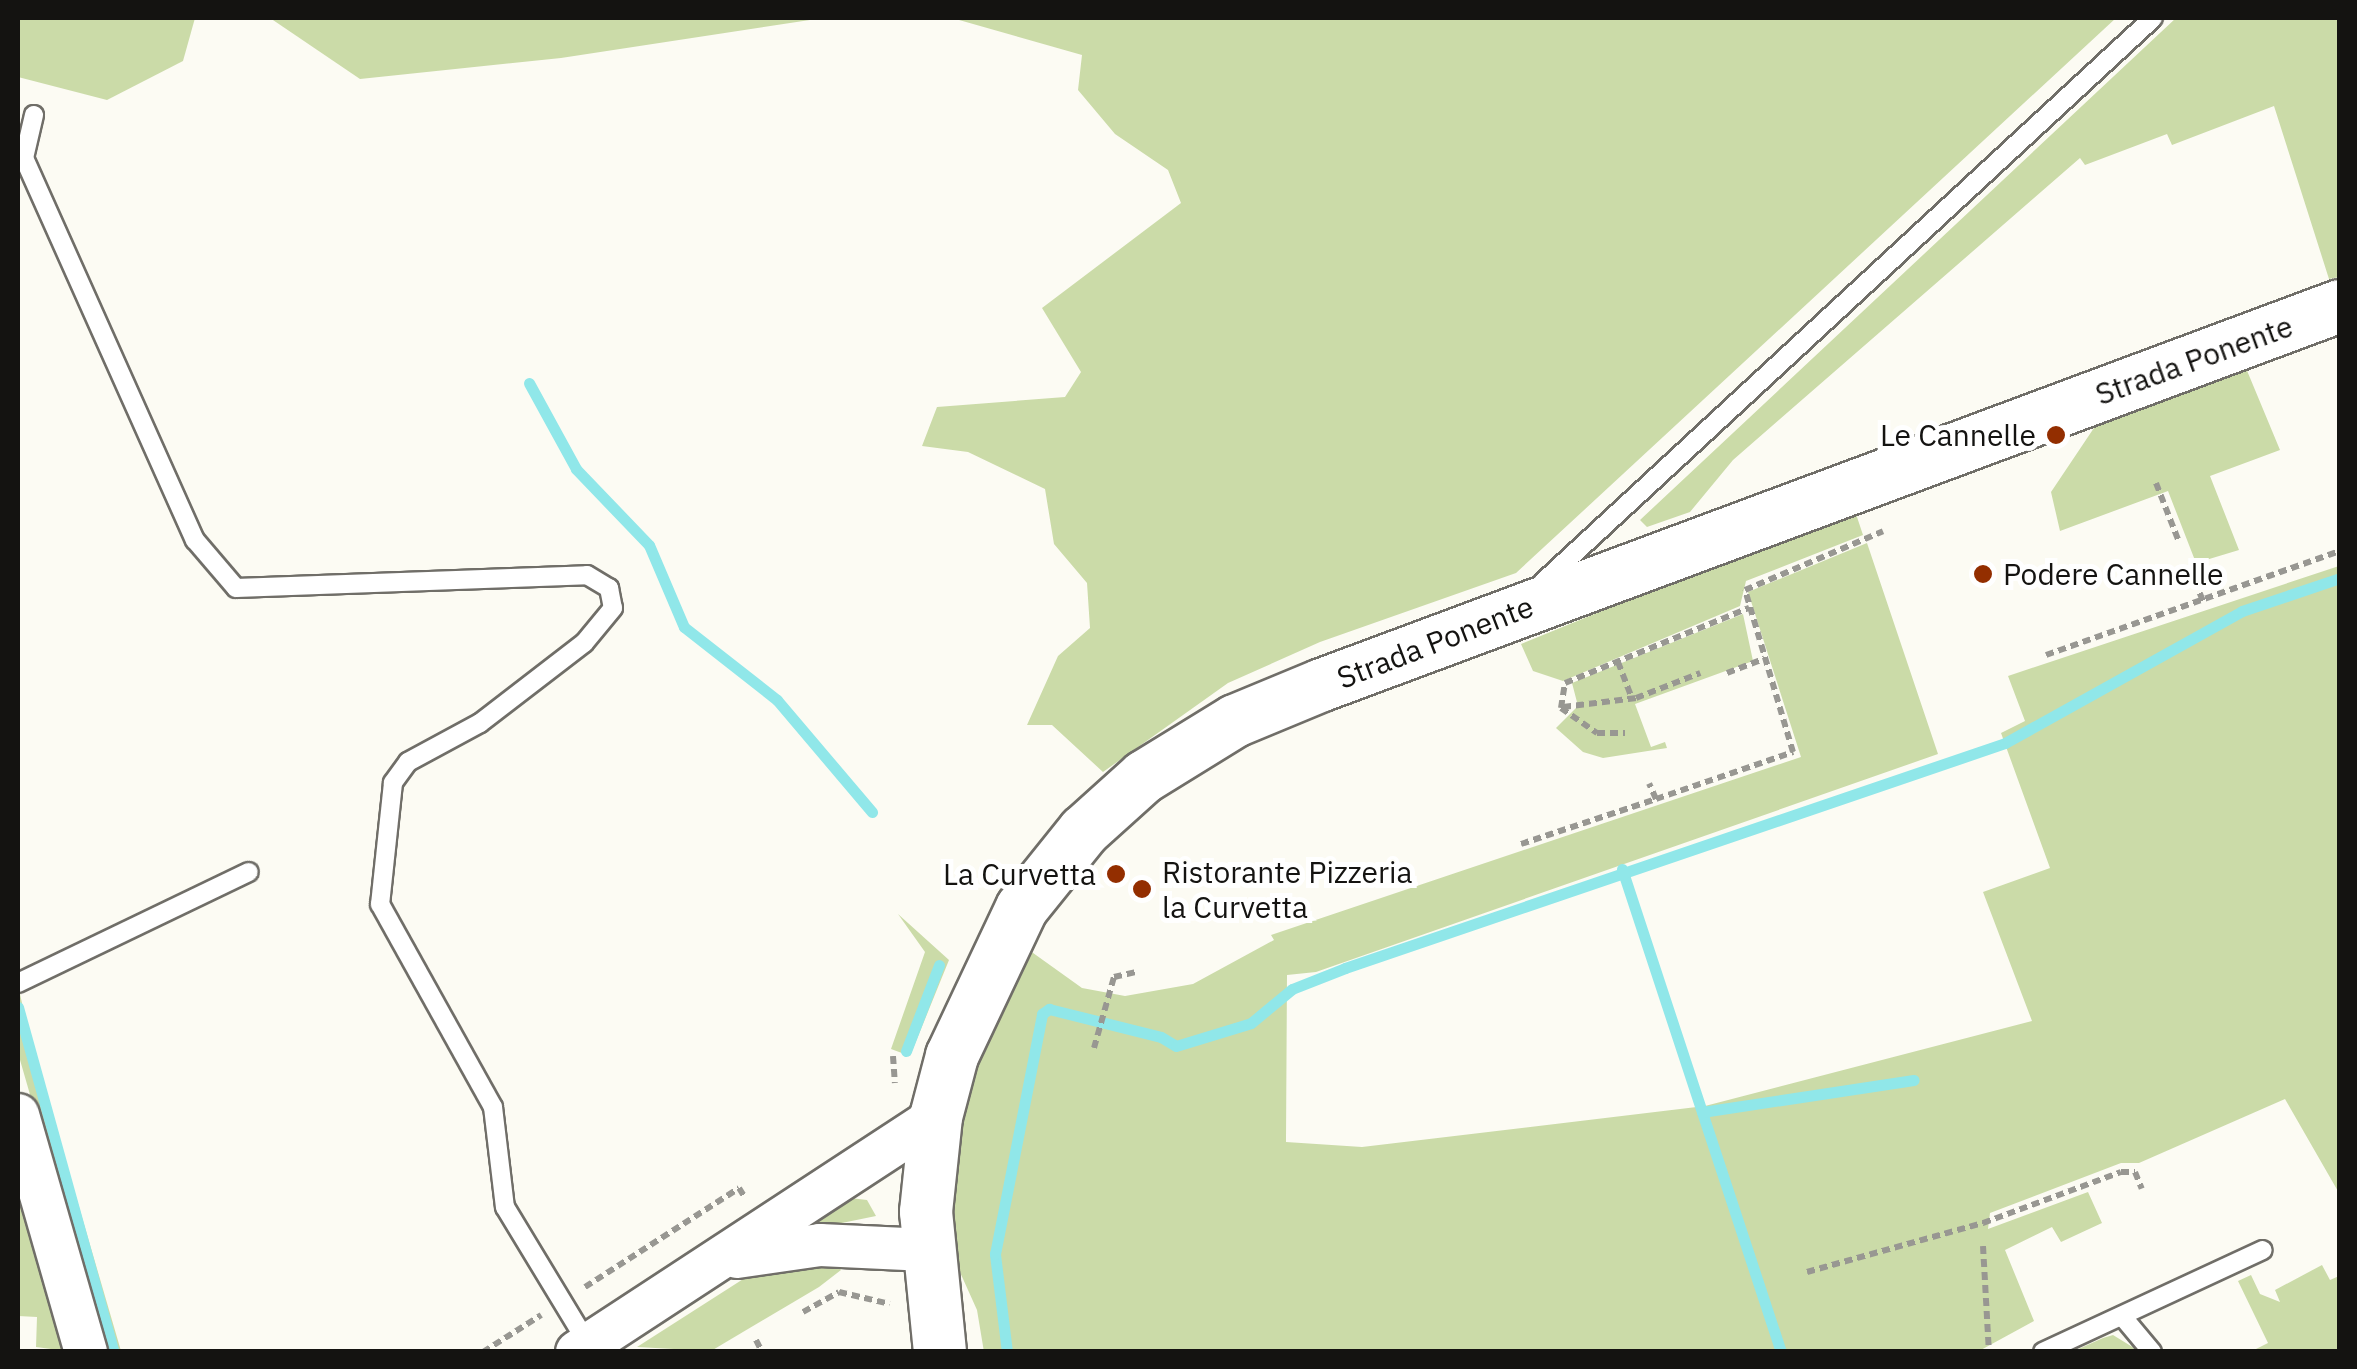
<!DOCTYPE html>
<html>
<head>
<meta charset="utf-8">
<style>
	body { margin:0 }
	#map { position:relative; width:2357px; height:1369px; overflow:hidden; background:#fcfbf3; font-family:"IBM Plex Sans",sans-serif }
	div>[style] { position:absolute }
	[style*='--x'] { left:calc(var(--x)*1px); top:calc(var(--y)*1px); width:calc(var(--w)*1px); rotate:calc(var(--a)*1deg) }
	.green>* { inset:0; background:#cbdba8 }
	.stream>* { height:11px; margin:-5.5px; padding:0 5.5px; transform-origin:5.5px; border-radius:5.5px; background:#90e7e9 }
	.path>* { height:6px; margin-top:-3px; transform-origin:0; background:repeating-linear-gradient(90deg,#989792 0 8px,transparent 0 13px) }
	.roads { filter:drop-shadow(2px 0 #706e68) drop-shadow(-2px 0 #706e68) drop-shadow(0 2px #706e68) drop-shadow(0 -2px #706e68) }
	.service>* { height:18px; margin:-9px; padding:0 9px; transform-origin:9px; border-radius:9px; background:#fff }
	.tertiary>* { height:42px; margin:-21px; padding:0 21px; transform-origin:21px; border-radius:21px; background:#fff }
	.primary>* { height:52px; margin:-26px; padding:0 26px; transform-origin:26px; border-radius:26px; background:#fff }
	.dots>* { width:28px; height:28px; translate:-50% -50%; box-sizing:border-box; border:5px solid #fff; border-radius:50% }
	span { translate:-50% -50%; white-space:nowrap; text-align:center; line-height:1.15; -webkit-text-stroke:10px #fff; paint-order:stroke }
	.street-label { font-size:30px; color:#141311 }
	.poi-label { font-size:30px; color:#141311 }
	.right { translate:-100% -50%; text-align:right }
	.left { translate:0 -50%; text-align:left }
	.frame { position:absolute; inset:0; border:20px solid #141311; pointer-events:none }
</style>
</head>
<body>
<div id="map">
	<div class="green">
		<div style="clip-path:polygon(18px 18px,195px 18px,183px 61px,107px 100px,18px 77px)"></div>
		<div style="clip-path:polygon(270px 18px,823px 18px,561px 58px,360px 79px)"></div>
		<div style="clip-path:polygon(952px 18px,2116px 18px,1516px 573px,1320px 642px,1228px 683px,1103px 772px,1052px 725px,1027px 725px,1058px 656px,1090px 628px,1087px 583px,1054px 544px,1045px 489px,968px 452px,922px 446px,937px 407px,1065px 397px,1081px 372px,1042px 308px,1181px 203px,1168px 170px,1115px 134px,1078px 90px,1082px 55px)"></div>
		<div style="clip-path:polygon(2176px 18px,2339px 18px,2339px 277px,2329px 279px,2274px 106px,2172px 145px,2167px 134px,2085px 165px,2080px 158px,1733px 460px,1690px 512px,1647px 527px,1640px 520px)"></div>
		<div style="clip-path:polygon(2243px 361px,2280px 450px,2210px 476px,2239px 550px,2196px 563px,2168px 491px,2060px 531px,2051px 492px,2104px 413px)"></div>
		<div style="clip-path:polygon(1854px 508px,1863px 535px,1746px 581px,1740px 606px,1563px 681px,1533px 671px,1521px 644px)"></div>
		<div style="clip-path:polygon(1867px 543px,1938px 754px,1316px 972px,1287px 975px,1286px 1142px,1362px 1147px,1705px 1106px,2032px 1021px,1983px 892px,2050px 868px,2001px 733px,2025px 721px,2008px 676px,2339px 566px,2339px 1193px,2285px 1099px,2139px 1163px,2121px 1163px,1990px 1213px,1988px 1229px,2088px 1192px,2102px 1223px,2061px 1242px,2052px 1227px,2005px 1250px,2034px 1321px,1979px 1351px,984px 1352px,977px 1310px,950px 1250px,955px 1124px,1015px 940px,1082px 988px,1125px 996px,1193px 984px,1274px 940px,1271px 935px,1801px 757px,1748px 592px)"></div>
		<div style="clip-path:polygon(1743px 614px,1753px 661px,1635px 704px,1651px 747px,1665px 742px,1667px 748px,1603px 758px,1583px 752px,1556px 728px,1578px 706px,1572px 683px)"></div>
		<div style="clip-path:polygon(898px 914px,949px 960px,910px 1056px,891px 1049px,925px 952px)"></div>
		<div style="clip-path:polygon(18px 985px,30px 1039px,121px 1351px,104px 1351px,18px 1053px)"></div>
		<div style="clip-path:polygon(18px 1191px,32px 1244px,66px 1351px,36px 1347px,37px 1317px,18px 1316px)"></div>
		<div style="clip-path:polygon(850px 1198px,867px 1200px,876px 1216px,783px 1235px)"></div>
		<div style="clip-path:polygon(837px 1264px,841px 1270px,819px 1287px,711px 1351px,637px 1347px,762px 1267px)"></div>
		<div style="clip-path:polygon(2322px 1265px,2330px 1280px,2339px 1276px,2339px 1351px,2252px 1351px,2268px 1343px,2238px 1281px,2251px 1275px,2260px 1294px,2280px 1302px,2275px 1290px)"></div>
		<div style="clip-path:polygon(2113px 1335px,2139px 1351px,2074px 1351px,2103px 1338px)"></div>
	</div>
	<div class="stream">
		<div style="--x:529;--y:383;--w:98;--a:61.3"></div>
		<div style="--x:576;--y:469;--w:105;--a:46.2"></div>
		<div style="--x:649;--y:545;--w:89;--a:66.9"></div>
		<div style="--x:684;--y:627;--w:118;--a:38.1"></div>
		<div style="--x:777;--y:700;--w:147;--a:49.7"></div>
		<div style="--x:1622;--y:869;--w:508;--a:71.78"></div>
		<div style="--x:18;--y:1007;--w:358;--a:74.5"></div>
		<div style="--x:906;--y:1051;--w:92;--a:-69"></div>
		<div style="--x:1702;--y:1112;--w:214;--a:-8.6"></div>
		<div style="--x:1007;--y:1352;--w:99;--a:-97"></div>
		<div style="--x:995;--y:1254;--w:245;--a:-78.9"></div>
		<div style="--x:1042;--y:1014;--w:9;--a:-36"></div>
		<div style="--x:1049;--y:1009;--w:115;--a:14"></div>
		<div style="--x:1161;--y:1037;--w:17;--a:31"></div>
		<div style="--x:1176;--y:1046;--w:78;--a:-17"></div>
		<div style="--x:1251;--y:1023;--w:53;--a:-39.7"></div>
		<div style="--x:1292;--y:989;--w:57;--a:-21.6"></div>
		<div style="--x:1345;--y:968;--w:697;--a:-18.82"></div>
		<div style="--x:2005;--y:743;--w:271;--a:-29.1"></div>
		<div style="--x:2242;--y:611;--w:103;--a:-18.6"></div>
	</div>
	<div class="path">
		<div style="--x:2156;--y:483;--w:63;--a:68.7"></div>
		<div style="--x:2190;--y:569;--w:35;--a:68"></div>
		<div style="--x:2046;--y:655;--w:312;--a:-19.5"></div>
		<div style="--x:1618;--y:662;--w:39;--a:69"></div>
		<div style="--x:1727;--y:673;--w:40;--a:-21"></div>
		<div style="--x:1563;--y:707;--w:74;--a:-7"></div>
		<div style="--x:1636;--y:698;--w:69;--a:-21.3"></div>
		<div style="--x:1561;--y:708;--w:25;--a:-81"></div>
		<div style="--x:1565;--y:683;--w:199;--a:-22.2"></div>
		<div style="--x:1561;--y:708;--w:44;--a:34.8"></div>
		<div style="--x:1597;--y:733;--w:28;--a:0"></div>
		<div style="--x:1656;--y:799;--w:145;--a:-18.9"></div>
		<div style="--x:1793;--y:752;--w:169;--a:-106.5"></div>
		<div style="--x:1745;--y:590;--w:150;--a:-23.1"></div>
		<div style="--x:1521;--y:844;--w:142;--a:-18.4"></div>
		<div style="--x:1656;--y:799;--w:17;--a:-114"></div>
		<div style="--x:1094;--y:1048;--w:74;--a:-74.3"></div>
		<div style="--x:1114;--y:977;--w:22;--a:-13"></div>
		<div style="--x:893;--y:1056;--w:27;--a:86"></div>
		<div style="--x:1983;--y:1246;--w:106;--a:86.8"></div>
		<div style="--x:1807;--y:1272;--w:183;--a:-15.6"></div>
		<div style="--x:1983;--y:1223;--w:147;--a:-20.3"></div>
		<div style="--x:2121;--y:1172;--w:14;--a:0"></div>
		<div style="--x:2135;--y:1172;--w:18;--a:68"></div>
		<div style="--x:585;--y:1287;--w:183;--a:-32.7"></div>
		<div style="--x:739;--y:1188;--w:9;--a:58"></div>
		<div style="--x:803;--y:1312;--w:41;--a:-29.1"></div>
		<div style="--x:839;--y:1292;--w:52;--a:13.2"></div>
		<div style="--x:756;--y:1340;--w:13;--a:63"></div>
		<div style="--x:483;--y:1352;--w:69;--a:-32.5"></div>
	</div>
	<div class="roads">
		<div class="service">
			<div style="--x:34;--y:115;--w:44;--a:103.1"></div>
			<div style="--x:24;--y:158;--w:419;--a:65.9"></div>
			<div style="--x:195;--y:540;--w:63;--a:49.5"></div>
			<div style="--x:236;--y:588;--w:351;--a:-2.1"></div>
			<div style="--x:587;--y:575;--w:26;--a:31"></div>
			<div style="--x:609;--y:588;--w:20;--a:79"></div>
			<div style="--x:613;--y:608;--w:45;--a:129.6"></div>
			<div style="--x:584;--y:643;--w:131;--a:142.4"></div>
			<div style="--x:480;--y:723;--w:82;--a:151.6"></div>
			<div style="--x:408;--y:762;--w:26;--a:126"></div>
			<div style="--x:393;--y:783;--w:122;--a:96.1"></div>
			<div style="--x:380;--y:904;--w:232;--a:60.9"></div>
			<div style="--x:493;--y:1107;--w:101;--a:83.2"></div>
			<div style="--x:505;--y:1207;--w:160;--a:58.8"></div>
			<div style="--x:1542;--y:583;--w:832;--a:-42.76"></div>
			<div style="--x:18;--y:983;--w:256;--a:-25.7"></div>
			<div style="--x:2122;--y:1316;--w:47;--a:50.2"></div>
			<div style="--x:2043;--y:1352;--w:242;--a:-24.9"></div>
		</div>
		<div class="tertiary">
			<div style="--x:18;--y:1115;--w:247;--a:74"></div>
			<div style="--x:737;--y:1257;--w:84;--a:-8.2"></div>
			<div style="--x:820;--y:1245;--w:107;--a:2.7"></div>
			<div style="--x:577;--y:1352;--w:429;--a:-33.2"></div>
		</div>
		<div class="primary">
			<div style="--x:940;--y:1352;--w:141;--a:-95.7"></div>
			<div style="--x:926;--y:1212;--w:96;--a:-84"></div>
			<div style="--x:936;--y:1117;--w:63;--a:-75.3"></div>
			<div style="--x:952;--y:1056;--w:164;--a:-64.7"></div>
			<div style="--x:1022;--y:908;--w:99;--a:-51.2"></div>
			<div style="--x:1084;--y:831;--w:81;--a:-42"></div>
			<div style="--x:1144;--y:777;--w:107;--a:-31.6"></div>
			<div style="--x:1235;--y:721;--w:94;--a:-22.5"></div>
			<div style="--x:1322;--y:685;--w:1086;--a:-20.42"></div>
		</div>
	</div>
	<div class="dots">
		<div style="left:2056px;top:435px;background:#932e00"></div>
		<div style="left:1983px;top:574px;background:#932e00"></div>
		<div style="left:1116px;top:874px;background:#932e00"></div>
		<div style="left:1142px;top:889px;background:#932e00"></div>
	</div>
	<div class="street-label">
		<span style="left:2194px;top:360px;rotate:-20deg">Strada Ponente</span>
		<span style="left:1435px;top:642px;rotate:-21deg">Strada Ponente</span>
	</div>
	<div class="poi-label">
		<span class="right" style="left:2036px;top:435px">Le Cannelle</span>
		<span class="left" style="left:2003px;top:574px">Podere Cannelle</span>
		<span class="left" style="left:1162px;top:889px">Ristorante Pizzeria<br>la Curvetta</span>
		<span class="right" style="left:1096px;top:874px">La Curvetta</span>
	</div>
	<div class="frame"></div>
</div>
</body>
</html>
